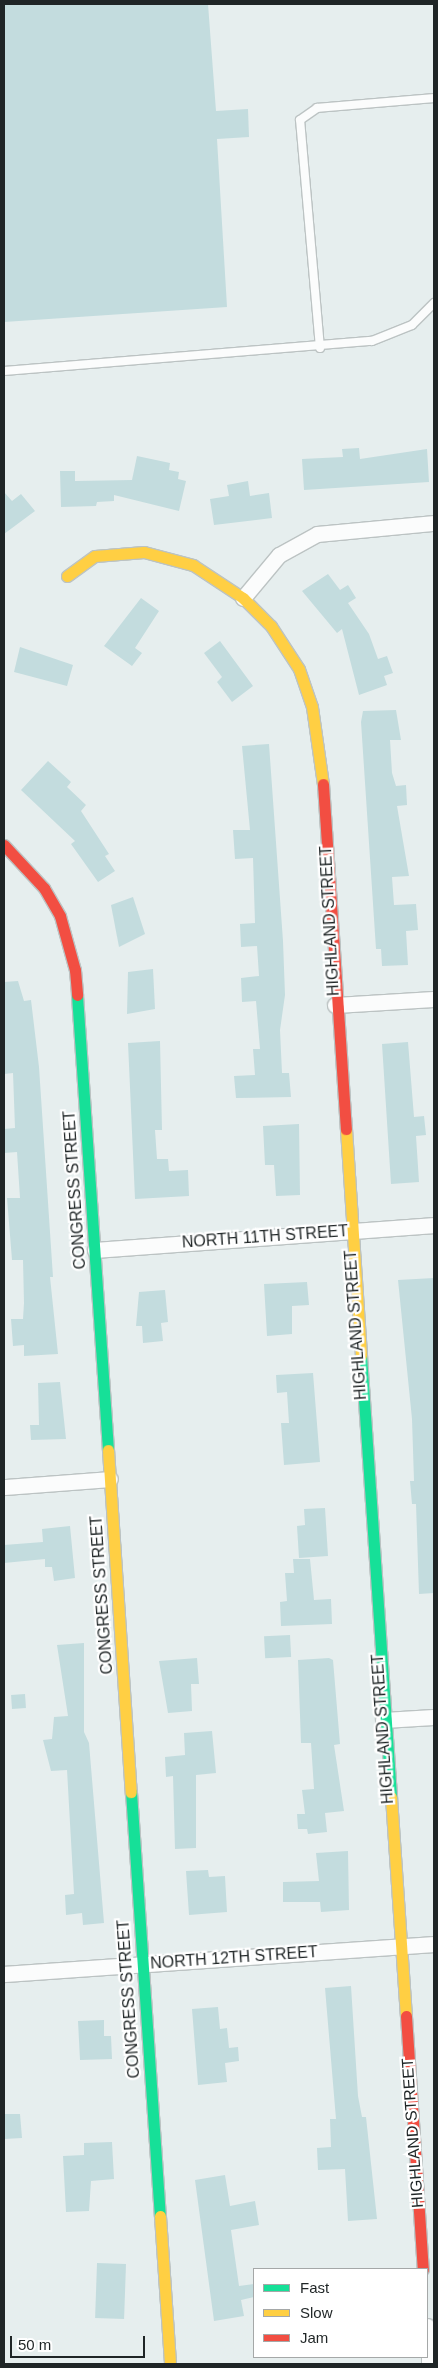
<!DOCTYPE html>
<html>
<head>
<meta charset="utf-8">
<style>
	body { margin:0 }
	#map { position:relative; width:438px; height:2368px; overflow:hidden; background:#e6eeee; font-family:Arial,sans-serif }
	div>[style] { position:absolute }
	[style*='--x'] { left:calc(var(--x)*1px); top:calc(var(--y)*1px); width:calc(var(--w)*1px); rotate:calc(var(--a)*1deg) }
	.building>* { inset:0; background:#c3dcde; transform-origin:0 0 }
	.roads { filter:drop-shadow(1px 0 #bcc3c3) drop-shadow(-1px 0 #bcc3c3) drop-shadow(0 1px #bcc3c3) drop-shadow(0 -1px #bcc3c3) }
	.lane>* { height:8px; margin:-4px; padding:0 4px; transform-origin:4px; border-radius:4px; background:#fbfcfc }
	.street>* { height:15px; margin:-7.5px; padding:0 7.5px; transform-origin:7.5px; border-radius:7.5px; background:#fbfcfc }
	.fast>* { height:11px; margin:-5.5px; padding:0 5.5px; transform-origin:5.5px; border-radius:5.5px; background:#16e098 }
	.slow>* { height:11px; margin:-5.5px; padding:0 5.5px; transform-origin:5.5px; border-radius:5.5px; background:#ffcf43 }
	.jam>* { height:11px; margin:-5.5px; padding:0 5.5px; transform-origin:5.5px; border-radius:5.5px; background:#f24e42 }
	span { translate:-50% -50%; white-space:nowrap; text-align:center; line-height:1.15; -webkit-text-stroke:4.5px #fff; paint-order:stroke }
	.street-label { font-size:16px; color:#1f2526 }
	.frame { position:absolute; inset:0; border:5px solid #1f2526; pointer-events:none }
	.legend { position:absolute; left:253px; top:2268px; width:175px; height:90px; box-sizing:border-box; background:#fff; border:1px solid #a5a8a8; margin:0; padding:6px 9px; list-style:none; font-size:15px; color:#1f2526 }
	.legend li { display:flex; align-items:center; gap:10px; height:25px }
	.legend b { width:25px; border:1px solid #a5a8a8 }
	.scale { position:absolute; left:10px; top:2336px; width:135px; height:22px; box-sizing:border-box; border:2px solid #1f2526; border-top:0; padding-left:6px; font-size:15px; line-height:18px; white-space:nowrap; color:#1f2526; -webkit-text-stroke:4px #fff; paint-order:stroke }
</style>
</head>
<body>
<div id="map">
	<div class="building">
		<div style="clip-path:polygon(4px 4px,208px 4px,216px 111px,248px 109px,249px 137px,217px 139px,227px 307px,4px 322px)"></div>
		<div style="clip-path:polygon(359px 448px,360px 459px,427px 449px,429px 482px,304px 490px,302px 459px,343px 457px,342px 449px)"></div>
		<div style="clip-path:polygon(137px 456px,170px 463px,169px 470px,179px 472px,178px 479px,186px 481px,179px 511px,114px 495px,114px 501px,97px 502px,96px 506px,61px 507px,60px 471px,75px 471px,75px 481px,132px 480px)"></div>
		<div style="clip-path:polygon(248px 481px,250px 496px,269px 493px,272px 518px,214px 525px,210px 499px,229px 496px,227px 485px)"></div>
		<div style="clip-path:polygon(4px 492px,12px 501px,21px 494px,35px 511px,4px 534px)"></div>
		<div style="clip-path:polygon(328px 574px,340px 590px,348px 585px,356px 598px,348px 603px,369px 634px,378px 659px,387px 656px,393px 673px,384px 676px,387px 685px,359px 695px,342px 629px,337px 633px,302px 591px)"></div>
		<div style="clip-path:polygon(141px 598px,159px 611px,135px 648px,142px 653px,132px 666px,104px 646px)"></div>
		<div style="clip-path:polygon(220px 641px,253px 686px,232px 702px,217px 682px,222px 677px,204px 653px)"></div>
		<div style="clip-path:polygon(20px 647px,73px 665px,67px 686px,14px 672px)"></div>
		<div style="clip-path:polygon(396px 710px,401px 740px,390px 740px,392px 773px,396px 786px,406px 785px,407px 805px,397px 806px,409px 876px,392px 877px,394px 905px,416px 904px,418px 930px,406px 931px,408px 965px,382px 966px,381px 949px,376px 949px,361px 722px,363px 711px)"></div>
		<div style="clip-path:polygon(269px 744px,283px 941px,285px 995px,280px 1030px,282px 1073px,289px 1073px,291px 1097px,236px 1098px,234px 1076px,255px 1075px,253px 1049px,260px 1049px,256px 1001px,242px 1002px,241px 978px,259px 976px,257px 946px,241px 947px,240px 924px,255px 923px,253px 858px,235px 859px,233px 830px,250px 830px,242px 746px)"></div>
		<div style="clip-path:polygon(48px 761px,71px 782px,67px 787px,86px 805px,81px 811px,109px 854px,105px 856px,115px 871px,98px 882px,71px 844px,75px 841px,21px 790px)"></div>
		<div style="clip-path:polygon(133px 897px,145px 934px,119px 947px,111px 905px)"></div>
		<div style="clip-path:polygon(153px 969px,155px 1009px,127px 1014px,128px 972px)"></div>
		<div style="clip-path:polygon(18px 981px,24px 1001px,31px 1000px,39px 1067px,53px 1277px,50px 1277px,58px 1354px,24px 1356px,24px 1345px,13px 1346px,11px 1319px,23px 1319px,24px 1303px,23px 1260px,12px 1260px,7px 1198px,20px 1198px,17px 1152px,4px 1153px,4px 1129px,15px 1128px,13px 1073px,4px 1074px,4px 982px)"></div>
		<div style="clip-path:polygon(160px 1041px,162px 1130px,155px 1130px,157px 1159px,168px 1159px,169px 1171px,188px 1170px,189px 1196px,135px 1199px,128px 1043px)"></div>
		<div style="clip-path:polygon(408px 1042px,414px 1117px,424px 1116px,426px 1135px,416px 1136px,419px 1182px,391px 1184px,382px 1044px)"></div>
		<div style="clip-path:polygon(299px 1124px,300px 1195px,276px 1196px,274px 1165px,265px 1165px,263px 1126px)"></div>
		<div style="clip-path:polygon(434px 1278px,434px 1593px,419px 1594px,416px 1504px,412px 1504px,410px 1481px,414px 1481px,412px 1419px,398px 1280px)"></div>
		<div style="clip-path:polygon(307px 1282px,309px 1305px,292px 1306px,292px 1334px,267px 1336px,264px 1284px)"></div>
		<div style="clip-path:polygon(165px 1290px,168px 1322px,161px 1323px,163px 1341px,143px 1343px,142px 1326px,136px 1326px,139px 1292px)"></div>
		<div style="clip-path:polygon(313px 1373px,320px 1462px,284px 1465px,281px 1423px,289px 1423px,287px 1392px,277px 1393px,276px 1375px)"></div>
		<div style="clip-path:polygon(60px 1382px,66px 1439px,31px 1440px,30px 1425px,39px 1425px,38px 1383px)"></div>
		<div style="clip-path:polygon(325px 1508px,328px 1556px,299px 1558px,297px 1526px,305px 1525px,304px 1509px)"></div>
		<div style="clip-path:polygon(70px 1526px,75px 1578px,54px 1581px,52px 1567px,45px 1567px,45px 1559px,4px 1563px,4px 1545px,43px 1542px,42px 1529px)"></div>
		<div style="clip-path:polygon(293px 1559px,310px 1559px,314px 1600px,331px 1599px,332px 1624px,281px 1626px,280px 1602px,287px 1601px,285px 1573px,294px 1573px)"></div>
		<div style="left:290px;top:1635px;width:22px;height:26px;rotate:87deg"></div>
		<div style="clip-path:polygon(84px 1643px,84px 1732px,89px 1743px,104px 1923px,83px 1925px,82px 1913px,66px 1915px,65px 1895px,74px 1894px,67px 1770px,51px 1771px,43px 1740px,52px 1739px,54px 1717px,68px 1716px,57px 1645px)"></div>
		<div style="clip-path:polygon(197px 1658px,199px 1684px,191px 1684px,192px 1711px,168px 1713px,159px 1661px)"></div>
		<div style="clip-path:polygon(329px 1658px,333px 1660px,340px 1744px,334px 1745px,344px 1811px,325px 1813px,327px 1832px,308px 1834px,307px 1829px,298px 1829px,297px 1814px,305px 1814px,302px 1790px,314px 1789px,311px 1743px,301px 1743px,298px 1660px)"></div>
		<div style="left:25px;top:1694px;width:14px;height:14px;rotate:86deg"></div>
		<div style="clip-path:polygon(212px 1731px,216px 1773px,196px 1775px,196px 1848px,175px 1849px,173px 1776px,166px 1777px,165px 1757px,185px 1755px,184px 1733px)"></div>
		<div style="clip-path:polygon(348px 1851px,349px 1910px,321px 1912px,320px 1902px,283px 1902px,283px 1882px,319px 1881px,316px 1853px)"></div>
		<div style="clip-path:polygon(208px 1870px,209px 1877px,225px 1876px,227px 1912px,189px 1915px,186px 1871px)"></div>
		<div style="clip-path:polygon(351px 1986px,358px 2096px,362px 2117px,366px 2117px,377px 2219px,348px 2221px,345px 2169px,318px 2170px,317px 2148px,331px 2147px,330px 2119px,336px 2119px,325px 1988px)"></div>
		<div style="clip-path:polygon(218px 2007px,220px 2029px,227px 2028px,229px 2048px,238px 2047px,239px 2061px,225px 2063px,227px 2082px,198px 2085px,192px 2009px)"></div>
		<div style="clip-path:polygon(104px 2020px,104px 2036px,111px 2036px,112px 2059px,80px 2060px,78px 2021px)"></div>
		<div style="clip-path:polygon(4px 2114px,20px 2114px,22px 2138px,4px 2139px)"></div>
		<div style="clip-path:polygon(112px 2142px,114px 2179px,91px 2181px,89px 2211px,66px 2212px,63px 2156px,84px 2155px,84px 2143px)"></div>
		<div style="clip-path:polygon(225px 2175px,230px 2206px,255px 2201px,259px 2225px,231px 2230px,239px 2286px,254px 2284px,254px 2297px,241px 2300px,244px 2316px,214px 2321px,195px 2180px)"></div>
		<div style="left:126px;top:2264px;width:55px;height:29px;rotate:92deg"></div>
	</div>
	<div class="roads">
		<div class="lane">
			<div style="--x:320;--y:348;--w:229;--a:-95"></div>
			<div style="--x:300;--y:120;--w:21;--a:-35"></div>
			<div style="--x:317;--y:108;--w:117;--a:-4.9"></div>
			<div style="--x:4;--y:371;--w:369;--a:-4.7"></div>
			<div style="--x:372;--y:341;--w:43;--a:-21.8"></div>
			<div style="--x:412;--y:325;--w:31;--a:-45"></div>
		</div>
		<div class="street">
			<div style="--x:243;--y:598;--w:56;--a:-50.1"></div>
			<div style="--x:279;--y:555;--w:43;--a:-28.9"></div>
			<div style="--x:317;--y:534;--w:118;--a:-5.4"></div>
			<div style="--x:335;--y:1005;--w:99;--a:-3.5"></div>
			<div style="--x:95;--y:1250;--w:340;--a:-4.2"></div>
			<div style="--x:4;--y:1487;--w:106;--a:-4.3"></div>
			<div style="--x:383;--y:1720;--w:51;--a:-3.4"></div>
			<div style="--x:4;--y:1974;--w:431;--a:-4"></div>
			<div style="--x:427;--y:2326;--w:38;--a:87"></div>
		</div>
		<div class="fast">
			<div style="--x:77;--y:995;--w:456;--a:86.1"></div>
			<div style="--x:361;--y:1356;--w:442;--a:86.1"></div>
			<div style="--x:131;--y:1792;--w:425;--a:86.1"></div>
		</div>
		<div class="slow">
			<div style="--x:67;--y:576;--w:34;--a:-36"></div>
			<div style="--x:95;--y:556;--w:49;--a:-4.7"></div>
			<div style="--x:144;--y:552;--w:51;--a:14.9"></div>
			<div style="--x:193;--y:565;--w:60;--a:33.4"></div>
			<div style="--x:243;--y:598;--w:40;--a:45"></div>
			<div style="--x:271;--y:626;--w:51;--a:56.9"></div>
			<div style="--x:299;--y:669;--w:40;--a:71.1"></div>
			<div style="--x:312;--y:707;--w:78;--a:81.9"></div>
			<div style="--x:346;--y:1129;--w:227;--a:86.2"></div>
			<div style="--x:108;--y:1450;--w:343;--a:86.2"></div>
			<div style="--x:391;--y:1797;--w:220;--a:86.1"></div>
			<div style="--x:160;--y:2216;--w:148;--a:86.1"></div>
		</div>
		<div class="jam">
			<div style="--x:323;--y:784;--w:346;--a:86.2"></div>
			<div style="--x:4;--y:845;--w:59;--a:47.1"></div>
			<div style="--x:44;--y:888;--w:32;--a:60"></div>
			<div style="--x:60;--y:916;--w:56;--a:74.5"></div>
			<div style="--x:75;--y:970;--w:25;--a:85"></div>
			<div style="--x:406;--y:2016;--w:254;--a:86.2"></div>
		</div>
	</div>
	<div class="street-label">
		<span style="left:330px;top:921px;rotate:-93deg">HIGHLAND STREET</span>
		<span style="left:75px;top:1190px;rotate:-94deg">CONGRESS STREET</span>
		<span style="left:265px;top:1237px;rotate:-4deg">NORTH 11TH STREET</span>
		<span style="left:356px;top:1325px;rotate:-94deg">HIGHLAND STREET</span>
		<span style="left:102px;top:1595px;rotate:-94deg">CONGRESS STREET</span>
		<span style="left:383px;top:1729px;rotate:-94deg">HIGHLAND STREET</span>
		<span style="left:234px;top:1958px;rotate:-4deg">NORTH 12TH STREET</span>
		<span style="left:129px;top:1999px;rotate:-94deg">CONGRESS STREET</span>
		<span style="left:413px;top:2133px;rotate:-94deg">HIGHLAND STREET</span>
	</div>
	<div class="frame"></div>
	<ul class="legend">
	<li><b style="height:6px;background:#16e098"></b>Fast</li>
	<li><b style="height:6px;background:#ffcf43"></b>Slow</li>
	<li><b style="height:6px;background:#f24e42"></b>Jam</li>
	</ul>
	<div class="scale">50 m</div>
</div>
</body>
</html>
